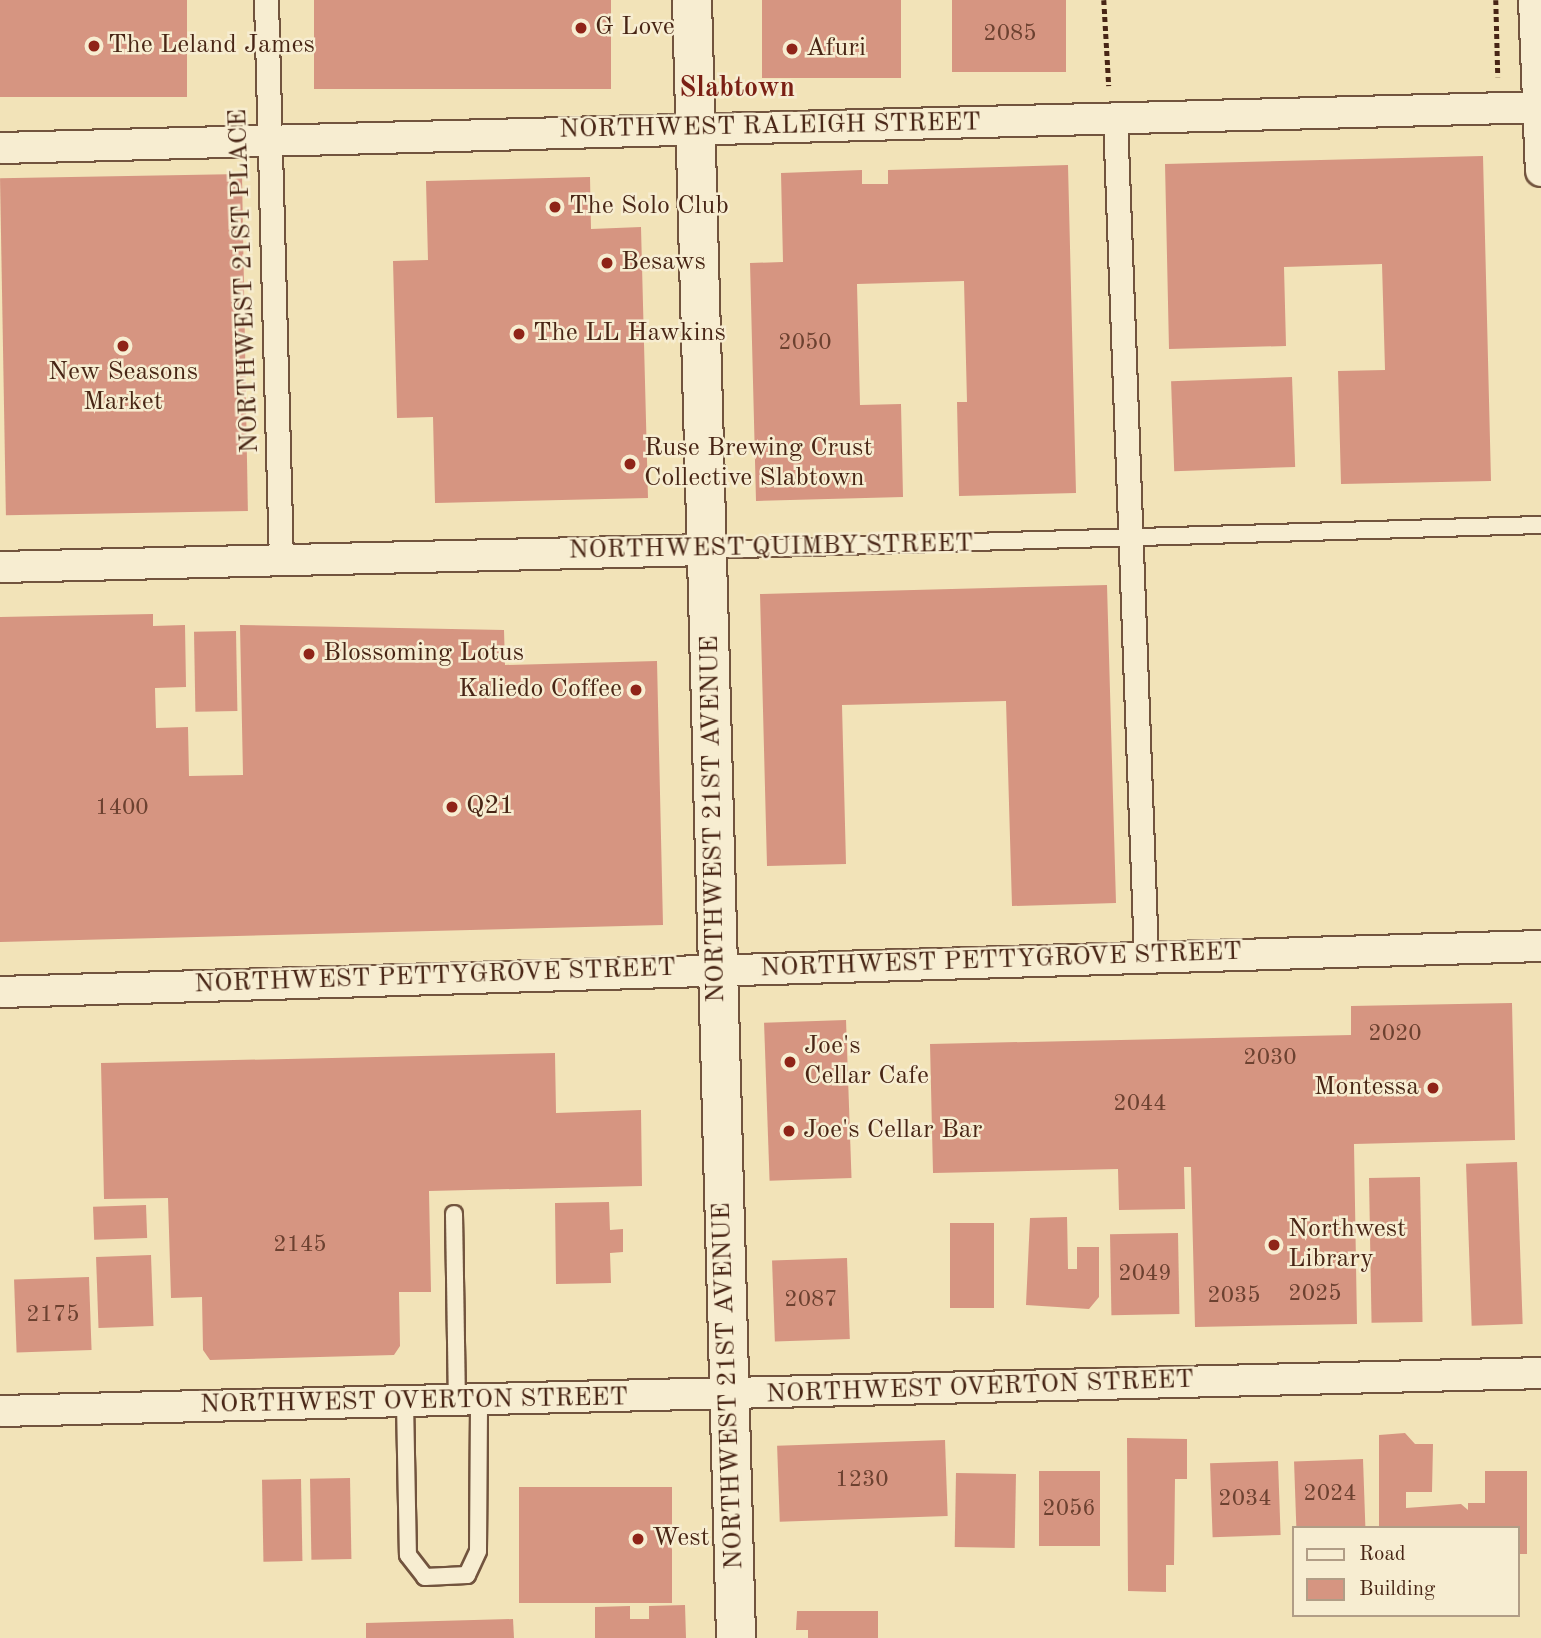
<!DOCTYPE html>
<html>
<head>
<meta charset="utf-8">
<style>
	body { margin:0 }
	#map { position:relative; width:1541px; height:1638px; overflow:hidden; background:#f2e3b8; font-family:"Old Standard TT",serif }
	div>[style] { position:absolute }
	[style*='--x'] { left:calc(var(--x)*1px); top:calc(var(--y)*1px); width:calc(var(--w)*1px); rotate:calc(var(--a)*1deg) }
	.building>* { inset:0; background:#d69581; transform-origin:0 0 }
	.path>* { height:4.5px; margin-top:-2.25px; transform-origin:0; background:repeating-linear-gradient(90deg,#482515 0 5px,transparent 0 8.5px) }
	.roads { filter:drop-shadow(2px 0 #72543e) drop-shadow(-2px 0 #72543e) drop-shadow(0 2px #72543e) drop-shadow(0 -2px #72543e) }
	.service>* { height:16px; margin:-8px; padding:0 8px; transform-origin:8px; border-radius:8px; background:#f7edd1 }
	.pedestrian>* { height:23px; margin:-11.5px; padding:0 11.5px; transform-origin:11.5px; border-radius:11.5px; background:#f7edd1 }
	.minor>* { height:30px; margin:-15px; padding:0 15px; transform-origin:15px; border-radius:15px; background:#f7edd1 }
	.tertiary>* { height:38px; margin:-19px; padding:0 19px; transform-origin:19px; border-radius:19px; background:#f7edd1 }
	.dots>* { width:19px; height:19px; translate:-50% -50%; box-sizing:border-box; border:4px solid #f7edd1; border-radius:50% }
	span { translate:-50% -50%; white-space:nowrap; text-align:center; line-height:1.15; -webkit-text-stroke:5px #f7edd1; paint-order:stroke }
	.number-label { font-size:23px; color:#6c4130 }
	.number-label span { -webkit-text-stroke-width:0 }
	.poi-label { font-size:26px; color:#482515 }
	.left { translate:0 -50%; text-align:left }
	.right { translate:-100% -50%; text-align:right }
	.street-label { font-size:26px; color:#482515 }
	.neighbourhood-label { font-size:28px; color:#7a1f14; font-weight:700 }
	.legend { position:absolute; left:1292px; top:1526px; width:228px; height:91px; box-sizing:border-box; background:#f7edd1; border:2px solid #b19d86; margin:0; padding:9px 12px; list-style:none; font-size:21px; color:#482515 }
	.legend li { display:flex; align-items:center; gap:14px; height:35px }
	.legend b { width:35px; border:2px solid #b19d86 }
</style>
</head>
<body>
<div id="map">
	<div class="building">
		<div style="left:0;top:0;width:187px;height:97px"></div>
		<div style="left:314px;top:0;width:297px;height:89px"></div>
		<div style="left:762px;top:0;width:139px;height:78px"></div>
		<div style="left:952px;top:0;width:114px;height:72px"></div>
		<div style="clip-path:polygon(1483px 156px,1491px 481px,1341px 484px,1338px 371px,1385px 370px,1382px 264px,1284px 267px,1286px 346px,1169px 349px,1165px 164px)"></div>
		<div style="clip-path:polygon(1068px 165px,1076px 493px,959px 496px,957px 402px,967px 402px,964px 281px,857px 284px,860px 405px,901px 404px,903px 497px,756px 501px,750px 263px,783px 262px,781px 173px,862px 170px,862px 184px,888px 184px,888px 170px)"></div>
		<div style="left:242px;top:174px;width:337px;height:242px;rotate:89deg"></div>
		<div style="clip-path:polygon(590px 177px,591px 229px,641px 227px,648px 498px,435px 503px,433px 417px,397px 418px,393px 261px,428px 260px,426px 181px)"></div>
		<div style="left:1292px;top:377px;width:90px;height:121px;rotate:88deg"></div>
		<div style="clip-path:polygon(1107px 585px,1116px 903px,1012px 906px,1006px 701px,842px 705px,846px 864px,767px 866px,760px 594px)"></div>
		<div style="clip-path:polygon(153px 614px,153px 626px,185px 625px,186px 687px,155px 688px,156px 728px,188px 727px,189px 776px,243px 775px,240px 625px,504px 630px,505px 665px,657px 661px,663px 925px,0 942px,0 617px)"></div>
		<div style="left:236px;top:631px;width:80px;height:42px;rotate:89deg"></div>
		<div style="clip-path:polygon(1512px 1003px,1515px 1140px,1354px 1144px,1357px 1324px,1195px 1327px,1191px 1167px,1184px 1167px,1185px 1209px,1119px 1210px,1118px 1169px,933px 1173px,930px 1044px,1351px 1035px,1351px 1006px)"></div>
		<div style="left:846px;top:1020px;width:158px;height:82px;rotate:88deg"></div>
		<div style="clip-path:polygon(555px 1053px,556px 1113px,641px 1110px,642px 1186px,429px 1191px,431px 1292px,399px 1292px,400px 1346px,394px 1355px,210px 1360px,203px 1350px,202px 1297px,171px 1298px,168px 1198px,104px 1199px,101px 1063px)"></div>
		<div style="left:1517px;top:1162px;width:162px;height:51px;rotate:88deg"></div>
		<div style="left:1420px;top:1177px;width:145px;height:51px;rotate:89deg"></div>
		<div style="clip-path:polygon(609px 1202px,610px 1230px,623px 1229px,623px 1252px,610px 1253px,611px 1283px,556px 1284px,555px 1203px)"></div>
		<div style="left:146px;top:1205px;width:33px;height:53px;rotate:88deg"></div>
		<div style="clip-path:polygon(1067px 1217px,1068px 1269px,1077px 1269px,1077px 1247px,1099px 1247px,1099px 1297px,1089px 1309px,1026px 1305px,1030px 1218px)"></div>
		<div style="left:950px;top:1223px;width:44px;height:85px"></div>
		<div style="left:1178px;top:1233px;width:81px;height:68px;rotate:89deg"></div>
		<div style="left:151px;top:1255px;width:71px;height:55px;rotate:88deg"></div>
		<div style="left:847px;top:1258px;width:81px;height:75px;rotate:88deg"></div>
		<div style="left:89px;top:1277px;width:73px;height:75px;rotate:88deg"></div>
		<div style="clip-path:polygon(1405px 1433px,1415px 1444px,1433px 1444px,1432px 1492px,1406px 1492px,1406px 1508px,1461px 1504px,1468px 1510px,1468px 1503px,1485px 1503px,1485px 1471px,1527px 1471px,1527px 1554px,1518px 1554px,1518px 1528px,1379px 1528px,1379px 1435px)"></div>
		<div style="clip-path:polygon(1127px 1438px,1187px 1439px,1187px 1479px,1175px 1479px,1174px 1565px,1166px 1565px,1166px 1592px,1128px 1591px)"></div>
		<div style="left:945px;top:1440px;width:76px;height:168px;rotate:88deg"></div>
		<div style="left:1363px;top:1459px;width:69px;height:69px;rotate:88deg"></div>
		<div style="left:1278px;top:1461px;width:74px;height:68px;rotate:88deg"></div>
		<div style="left:1039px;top:1471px;width:61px;height:75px"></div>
		<div style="left:956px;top:1473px;width:60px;height:74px;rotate:1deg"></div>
		<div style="left:350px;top:1478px;width:81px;height:40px;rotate:89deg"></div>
		<div style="left:301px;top:1479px;width:82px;height:39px;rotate:89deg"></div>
		<div style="left:672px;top:1487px;width:116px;height:153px;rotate:90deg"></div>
		<div style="clip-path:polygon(685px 1605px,686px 1638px,595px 1638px,595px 1607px,630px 1606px,630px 1619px,649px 1619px,649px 1606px)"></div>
		<div style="clip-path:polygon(797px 1611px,878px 1611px,878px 1638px,808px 1638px,808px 1630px,796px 1630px)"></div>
		<div style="clip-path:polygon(513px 1619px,514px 1638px,366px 1638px,366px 1623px)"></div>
	</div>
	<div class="path">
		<div style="--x:1104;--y:0;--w:86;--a:86.7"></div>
		<div style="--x:1496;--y:0;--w:77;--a:88.5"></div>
	</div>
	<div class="roads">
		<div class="service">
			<div style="--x:707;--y:550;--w:834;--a:-1.72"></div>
			<div style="--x:454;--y:1214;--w:187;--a:89.1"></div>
			<div style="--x:405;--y:1402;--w:153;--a:88.9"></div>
			<div style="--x:408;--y:1555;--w:28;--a:52"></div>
			<div style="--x:425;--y:1577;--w:42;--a:-2.7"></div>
			<div style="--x:467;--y:1575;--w:26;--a:-65"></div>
			<div style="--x:478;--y:1551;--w:150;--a:-89.6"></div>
		</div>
		<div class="pedestrian">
			<div style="--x:266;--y:0;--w:560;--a:88.47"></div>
			<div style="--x:1115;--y:118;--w:840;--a:87.88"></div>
		</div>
		<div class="minor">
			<div style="--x:1534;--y:0;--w:171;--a:87.7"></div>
			<div style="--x:0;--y:148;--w:1542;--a:-1.52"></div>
			<div style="--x:0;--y:567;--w:707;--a:-1.38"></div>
			<div style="--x:0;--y:992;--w:1542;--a:-1.71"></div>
			<div style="--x:0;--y:1411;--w:1541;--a:-1.41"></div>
		</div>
		<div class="tertiary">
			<div style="--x:692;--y:0;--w:1639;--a:88.46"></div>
		</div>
	</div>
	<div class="dots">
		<div style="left:581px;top:28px;background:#8f2418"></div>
		<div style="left:94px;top:46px;background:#8f2418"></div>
		<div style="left:792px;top:49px;background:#8f2418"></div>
		<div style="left:555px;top:207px;background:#8f2418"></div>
		<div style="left:607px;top:263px;background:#8f2418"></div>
		<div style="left:519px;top:334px;background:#8f2418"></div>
		<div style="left:123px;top:346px;background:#8f2418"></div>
		<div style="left:630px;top:464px;background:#8f2418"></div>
		<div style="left:309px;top:654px;background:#8f2418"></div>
		<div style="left:636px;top:690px;background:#8f2418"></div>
		<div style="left:452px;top:807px;background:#8f2418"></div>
		<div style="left:790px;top:1062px;background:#8f2418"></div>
		<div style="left:1433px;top:1088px;background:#8f2418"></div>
		<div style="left:789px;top:1131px;background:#8f2418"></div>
		<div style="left:1274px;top:1245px;background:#8f2418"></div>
		<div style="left:638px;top:1539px;background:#8f2418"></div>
	</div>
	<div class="number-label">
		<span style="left:1010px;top:34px">2085</span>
		<span style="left:805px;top:343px">2050</span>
		<span style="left:122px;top:808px">1400</span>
		<span style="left:1395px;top:1034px">2020</span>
		<span style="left:1270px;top:1058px">2030</span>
		<span style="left:1140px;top:1104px">2044</span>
		<span style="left:300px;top:1245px">2145</span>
		<span style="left:1145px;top:1274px">2049</span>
		<span style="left:1315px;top:1294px">2025</span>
		<span style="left:1234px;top:1296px">2035</span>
		<span style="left:811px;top:1300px">2087</span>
		<span style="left:53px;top:1315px">2175</span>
		<span style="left:862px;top:1480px">1230</span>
		<span style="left:1330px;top:1494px">2024</span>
		<span style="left:1245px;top:1499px">2034</span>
		<span style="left:1069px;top:1509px">2056</span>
	</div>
	<div class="poi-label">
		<span class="left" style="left:595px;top:28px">G Love</span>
		<span class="left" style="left:108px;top:46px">The Leland James</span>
		<span class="left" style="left:806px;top:49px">Afuri</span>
		<span class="left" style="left:569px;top:207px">The Solo Club</span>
		<span class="left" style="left:621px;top:263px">Besaws</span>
		<span class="left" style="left:533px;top:334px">The LL Hawkins</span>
		<span style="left:123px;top:388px">New Seasons<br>Market</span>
		<span class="left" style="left:644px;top:464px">Ruse Brewing Crust<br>Collective Slabtown</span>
		<span class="left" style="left:323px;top:654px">Blossoming Lotus</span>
		<span class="right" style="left:622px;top:690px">Kaliedo Coffee</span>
		<span class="left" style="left:466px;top:807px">Q21</span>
		<span class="left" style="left:804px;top:1062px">Joe's<br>Cellar Cafe</span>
		<span class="right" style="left:1419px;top:1088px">Montessa</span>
		<span class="left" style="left:803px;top:1131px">Joe's Cellar Bar</span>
		<span class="left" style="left:1288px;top:1245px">Northwest<br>Library</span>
		<span class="left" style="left:652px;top:1539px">West</span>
	</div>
	<div class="street-label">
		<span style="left:770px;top:127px;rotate:-1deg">NORTHWEST RALEIGH STREET</span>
		<span style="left:245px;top:281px;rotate:-92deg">NORTHWEST 21ST PLACE</span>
		<span style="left:771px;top:548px;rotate:-1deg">NORTHWEST QUIMBY STREET</span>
		<span style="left:714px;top:819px;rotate:-91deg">NORTHWEST 21ST AVENUE</span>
		<span style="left:1001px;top:961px;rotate:-2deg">NORTHWEST PETTYGROVE STREET</span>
		<span style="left:435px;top:977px;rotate:-2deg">NORTHWEST PETTYGROVE STREET</span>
		<span style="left:729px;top:1386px;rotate:-92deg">NORTHWEST 21ST AVENUE</span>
		<span style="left:980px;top:1388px;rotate:-2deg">NORTHWEST OVERTON STREET</span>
		<span style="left:414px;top:1402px;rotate:-1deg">NORTHWEST OVERTON STREET</span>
	</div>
	<div class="neighbourhood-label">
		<span style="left:737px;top:89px">Slabtown</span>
	</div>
	<ul class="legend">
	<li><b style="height:9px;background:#f7edd1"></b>Road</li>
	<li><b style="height:19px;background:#d69581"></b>Building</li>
	</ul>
</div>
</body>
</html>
